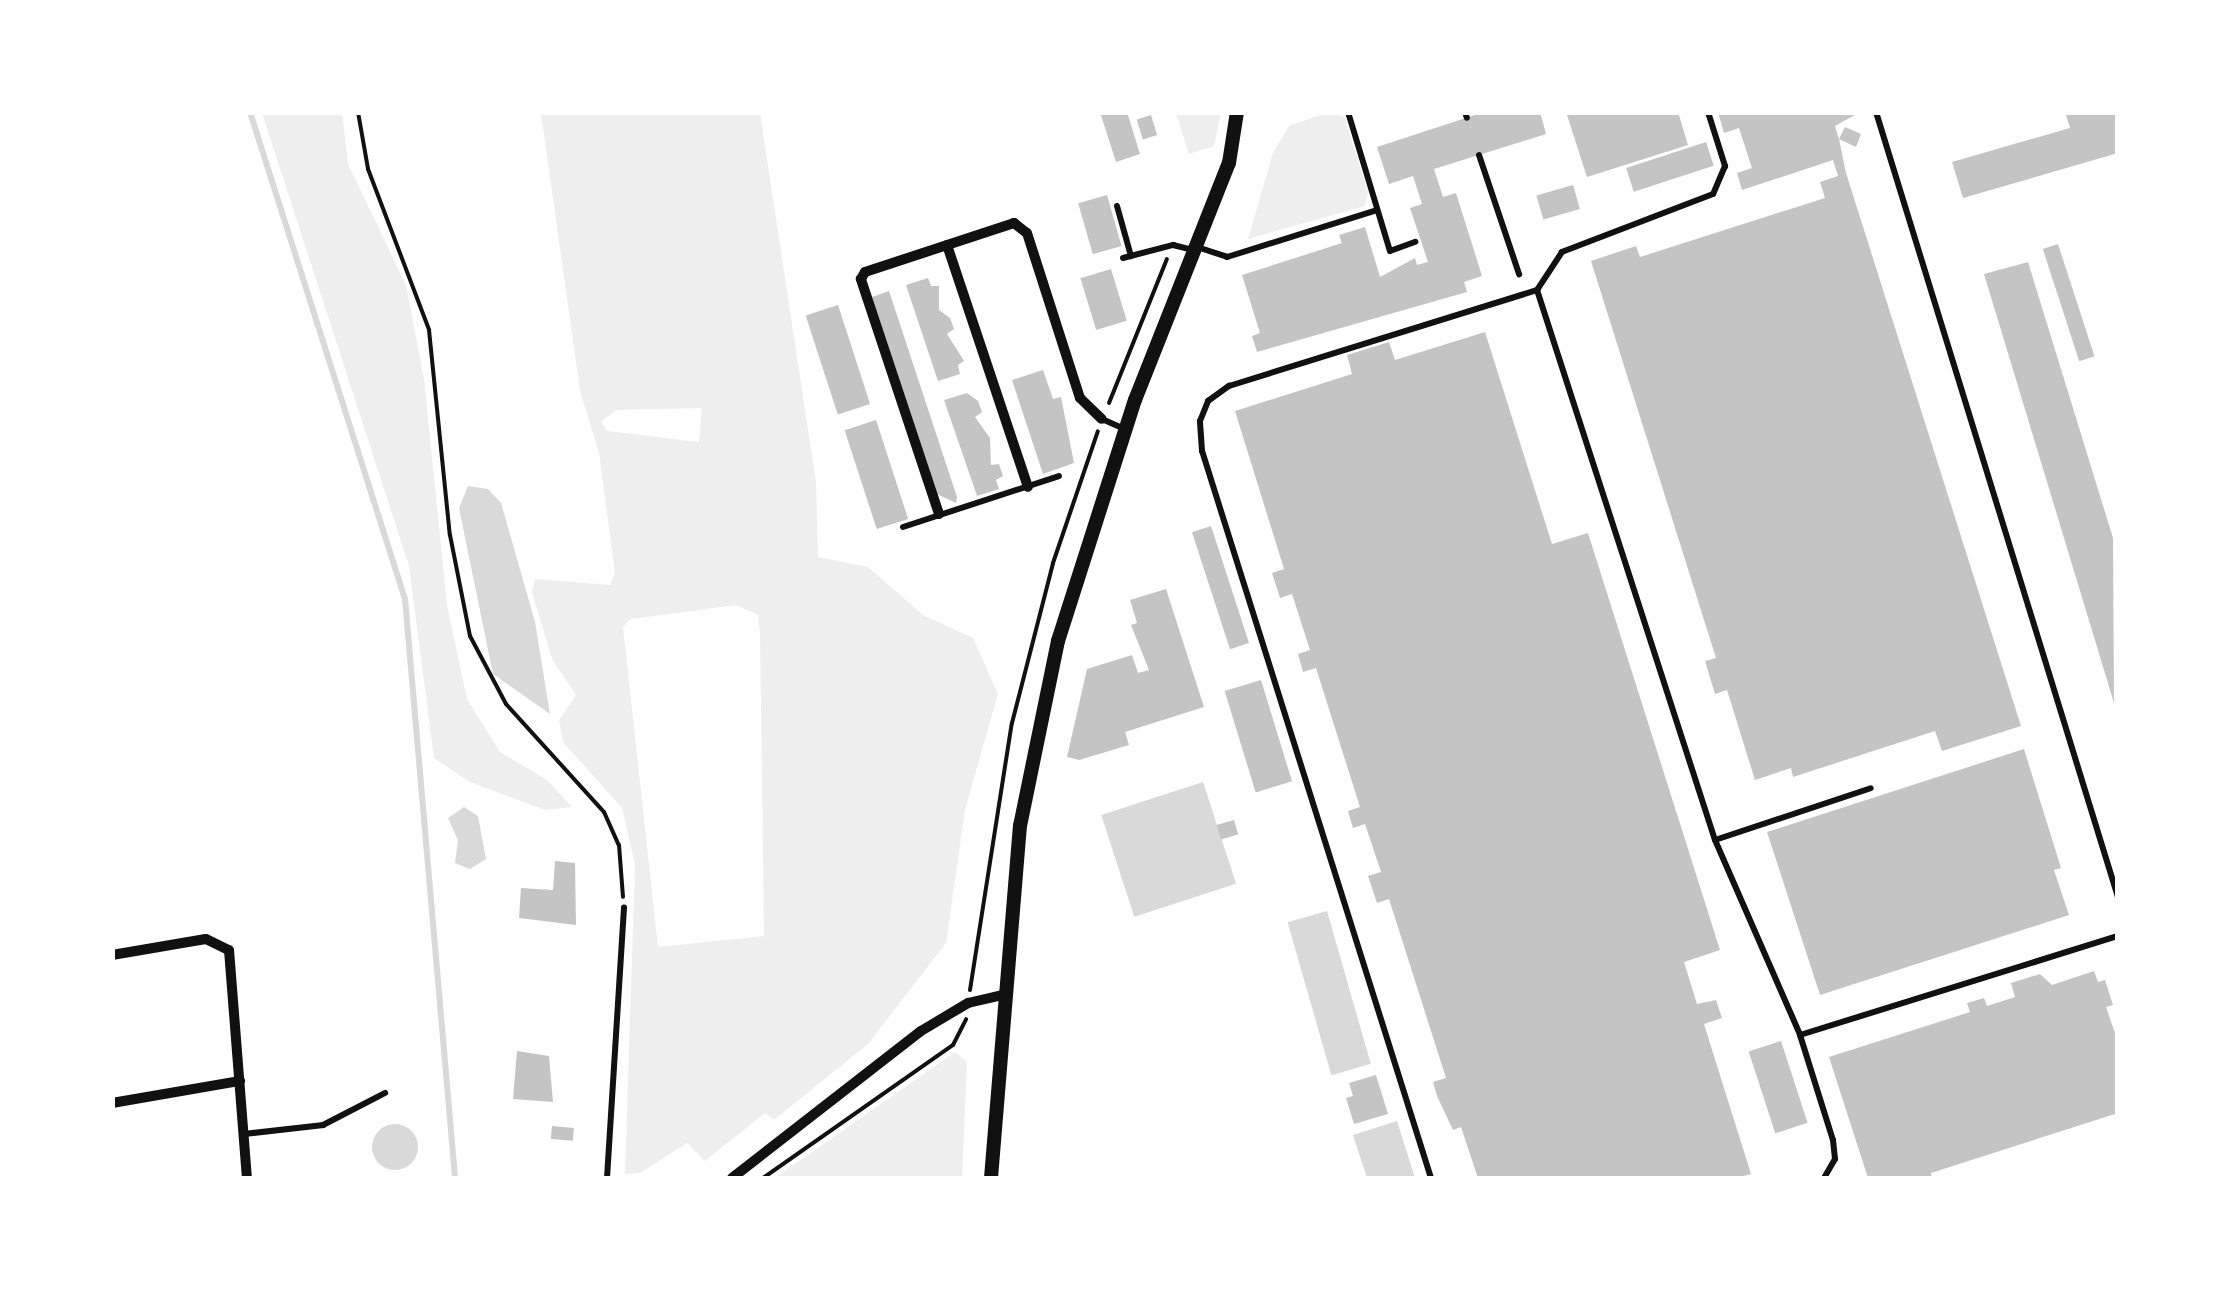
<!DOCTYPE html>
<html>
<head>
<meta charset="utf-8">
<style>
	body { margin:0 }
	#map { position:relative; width:2230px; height:1291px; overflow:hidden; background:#fff; font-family:Spectral,serif }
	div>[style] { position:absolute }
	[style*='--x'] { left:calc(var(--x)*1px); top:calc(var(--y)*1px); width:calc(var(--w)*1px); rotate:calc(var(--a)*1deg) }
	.green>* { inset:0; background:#eee }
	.water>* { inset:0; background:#d9d9d9; transform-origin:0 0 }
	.round { border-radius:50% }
	.stream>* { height:6px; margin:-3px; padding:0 3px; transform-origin:3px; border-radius:3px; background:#d9d9d9 }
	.building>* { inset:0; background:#c4c4c4; transform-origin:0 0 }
	.path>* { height:4px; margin:-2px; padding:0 2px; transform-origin:2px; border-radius:2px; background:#111 }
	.service>* { height:6px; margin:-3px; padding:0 3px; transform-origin:3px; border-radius:3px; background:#111 }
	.minor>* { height:10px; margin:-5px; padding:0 5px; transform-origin:5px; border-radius:5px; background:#111 }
	.tertiary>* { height:14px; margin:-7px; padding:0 7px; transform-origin:7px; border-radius:7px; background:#111 }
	span { translate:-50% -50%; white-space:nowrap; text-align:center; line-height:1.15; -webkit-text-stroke:8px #fff; paint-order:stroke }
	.frame { position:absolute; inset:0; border:115px solid #fff; pointer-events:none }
</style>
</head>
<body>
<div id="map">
	<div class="green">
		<div style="clip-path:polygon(262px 113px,342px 113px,348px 164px,406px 285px,424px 379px,447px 605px,467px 699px,500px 752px,547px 780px,572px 807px,545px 810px,470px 782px,434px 758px,409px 566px)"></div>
		<div style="clip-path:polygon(evenodd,541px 113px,760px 113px,816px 482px,818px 557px,868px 567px,923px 615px,973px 638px,998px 694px,965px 810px,946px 943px,868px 1044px,774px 1120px,765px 1113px,705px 1161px,687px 1143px,640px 1173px,625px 1174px,635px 864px,622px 808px,563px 742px,559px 720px,576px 695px,552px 659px,532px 592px,535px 579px,610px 585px,615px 573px,599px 453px,580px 391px,541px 113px,702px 408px,699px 442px,607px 431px,601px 422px,616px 410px,702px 408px,541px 113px,736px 605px,758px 615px,760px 633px,764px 936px,658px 947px,623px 627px,631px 619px,736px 605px)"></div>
		<div style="clip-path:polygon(1176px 113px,1221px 113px,1214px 146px,1189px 154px)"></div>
		<div style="clip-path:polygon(1326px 113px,1344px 116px,1368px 192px,1365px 206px,1248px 239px,1273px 153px,1289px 126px)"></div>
		<div style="clip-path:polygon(955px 1052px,967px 1062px,962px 1178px,775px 1178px)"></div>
	</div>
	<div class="water">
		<div style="clip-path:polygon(468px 486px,488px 489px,501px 503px,535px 622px,550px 714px,493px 674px,459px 508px)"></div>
		<div style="left:1203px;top:782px;width:107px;height:107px;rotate:72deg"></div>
		<div style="clip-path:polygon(464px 807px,478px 816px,486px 859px,470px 869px,455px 863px,458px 840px,448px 818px)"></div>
		<div style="left:1327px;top:911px;width:159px;height:41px;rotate:74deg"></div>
		<div style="clip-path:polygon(1397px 1121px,1415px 1178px,1367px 1178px,1353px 1135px)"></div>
		<div class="round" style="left:372px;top:1124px;width:46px;height:46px"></div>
	</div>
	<div class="stream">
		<div style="--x:250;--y:112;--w:511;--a:72.35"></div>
		<div style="--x:405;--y:599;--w:581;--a:85.06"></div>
	</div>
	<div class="building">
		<div style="clip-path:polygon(1100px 112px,1127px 112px,1140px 154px,1116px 162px)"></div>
		<div style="clip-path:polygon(1484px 112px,1540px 112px,1546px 134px,1434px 169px,1443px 197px,1456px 193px,1482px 276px,1464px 282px,1467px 292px,1257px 352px,1252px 336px,1260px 333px,1242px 275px,1342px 243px,1339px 235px,1365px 227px,1380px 277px,1415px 258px,1417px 265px,1428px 262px,1410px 208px,1422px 204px,1413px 176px,1389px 184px,1377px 147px)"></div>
		<div style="clip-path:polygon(1566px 112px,1678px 112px,1688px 145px,1587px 177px)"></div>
		<div style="clip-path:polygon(1718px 112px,1860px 112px,1835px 126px,1839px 139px,1845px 127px,1861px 134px,1856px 147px,1839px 139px,1846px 173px,2021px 726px,1942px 751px,1935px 731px,1793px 777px,1791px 768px,1755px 780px,1727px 690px,1715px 694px,1705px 661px,1716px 658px,1591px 261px,1636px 246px,1640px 257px,1825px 198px,1820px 182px,1838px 176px,1833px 160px,1742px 190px,1737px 173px,1752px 168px,1739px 128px,1724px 133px)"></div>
		<div style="clip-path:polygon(2065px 112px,2118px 112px,2118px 153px,1963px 198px,1952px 162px,2070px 128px)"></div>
		<div style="left:1151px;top:115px;width:21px;height:15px;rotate:73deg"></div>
		<div style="left:1706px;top:142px;width:25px;height:84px;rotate:72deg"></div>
		<div style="left:1573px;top:185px;width:25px;height:38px;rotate:74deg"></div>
		<div style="left:1107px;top:195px;width:53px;height:30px;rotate:74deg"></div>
		<div style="left:2058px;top:244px;width:118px;height:16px;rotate:72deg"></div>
		<div style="clip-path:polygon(2028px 262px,2113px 538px,2114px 703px,1984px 274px)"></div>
		<div style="left:1111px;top:269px;width:54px;height:32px;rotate:73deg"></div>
		<div style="clip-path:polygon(928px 278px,931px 286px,939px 286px,939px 310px,950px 318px,954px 329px,947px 334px,964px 361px,958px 365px,960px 374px,938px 381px,906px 285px)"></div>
		<div style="clip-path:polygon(889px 291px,957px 497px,956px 503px,937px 494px,872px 297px)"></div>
		<div style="left:838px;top:305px;width:104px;height:34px;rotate:72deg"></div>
		<div style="clip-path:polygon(1485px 332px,1552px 544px,1588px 533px,1720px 950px,1684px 962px,1697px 1004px,1716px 1000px,1722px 1018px,1704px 1024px,1751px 1174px,1736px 1178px,1478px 1178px,1461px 1127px,1453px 1130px,1437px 1096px,1433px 1082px,1446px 1078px,1389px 899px,1377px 903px,1368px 876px,1381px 872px,1365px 824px,1353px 828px,1348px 811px,1360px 807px,1316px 668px,1303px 672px,1298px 654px,1310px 650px,1292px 594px,1280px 598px,1272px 573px,1284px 569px,1235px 411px,1352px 374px,1347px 355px,1389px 342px,1395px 360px)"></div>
		<div style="clip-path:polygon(1043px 370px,1053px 399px,1061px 397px,1074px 463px,1043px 474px,1012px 380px)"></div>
		<div style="clip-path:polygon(967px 393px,978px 401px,982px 412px,975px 417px,990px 438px,991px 465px,999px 464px,1003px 476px,996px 480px,999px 489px,977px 496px,944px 400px)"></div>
		<div style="left:876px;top:420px;width:104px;height:33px;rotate:72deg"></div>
		<div style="left:1211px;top:526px;width:123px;height:20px;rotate:72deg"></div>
		<div style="clip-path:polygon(1166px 589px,1204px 707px,1125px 732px,1129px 745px,1079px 760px,1067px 757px,1087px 669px,1132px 655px,1138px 673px,1149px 670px,1131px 625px,1137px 623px,1130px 600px)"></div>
		<div style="left:1261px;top:680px;width:106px;height:38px;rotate:73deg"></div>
		<div style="clip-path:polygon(2024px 749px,2061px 868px,2054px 870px,2069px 915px,1820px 995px,1767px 832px)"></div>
		<div style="left:1234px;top:820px;width:15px;height:18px;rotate:74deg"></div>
		<div style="clip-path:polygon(555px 861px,575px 863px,576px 925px,519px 918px,521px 888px,553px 890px)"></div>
		<div style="clip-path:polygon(2094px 971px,2098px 982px,2105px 980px,2113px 1005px,2106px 1007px,2118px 1042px,2118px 1113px,1931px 1173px,1932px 1178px,1868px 1178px,1829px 1057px,1970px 1012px,1967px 1003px,1984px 998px,1987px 1006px,2015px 997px,2011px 983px,2040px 974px,2052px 985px)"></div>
		<div style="left:1781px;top:1041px;width:86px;height:34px;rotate:72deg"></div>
		<div style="clip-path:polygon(517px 1051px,549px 1056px,553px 1102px,513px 1099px)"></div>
		<div style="clip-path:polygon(1376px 1075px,1388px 1114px,1354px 1124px,1346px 1098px,1353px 1096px,1349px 1083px)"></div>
		<div style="left:552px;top:1126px;width:22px;height:13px;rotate:5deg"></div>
	</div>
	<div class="path">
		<div style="--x:358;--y:112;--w:58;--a:80"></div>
		<div style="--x:368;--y:169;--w:172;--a:69.2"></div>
		<div style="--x:429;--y:330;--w:206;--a:84.2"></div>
		<div style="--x:450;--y:535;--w:103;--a:78.8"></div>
		<div style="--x:470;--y:636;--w:77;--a:62.1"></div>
		<div style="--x:506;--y:704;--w:146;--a:47.8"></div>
		<div style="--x:604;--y:812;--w:36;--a:66"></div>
		<div style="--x:619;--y:845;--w:52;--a:85.6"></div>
		<div style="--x:1109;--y:403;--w:155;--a:-68.1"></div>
		<div style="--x:970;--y:990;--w:270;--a:-81.1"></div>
		<div style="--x:1012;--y:723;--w:165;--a:-75.6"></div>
		<div style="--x:1053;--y:563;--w:139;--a:-71.2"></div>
		<div style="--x:763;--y:1178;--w:232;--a:-35"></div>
		<div style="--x:953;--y:1045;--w:29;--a:-63"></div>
	</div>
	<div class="service">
		<div style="--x:1348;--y:112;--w:145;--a:73.2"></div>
		<div style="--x:1390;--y:251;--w:27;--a:-20"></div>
		<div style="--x:1465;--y:112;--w:6;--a:72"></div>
		<div style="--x:1708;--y:112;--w:57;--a:72.5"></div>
		<div style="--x:1725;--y:166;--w:30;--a:113"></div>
		<div style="--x:1713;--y:194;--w:162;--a:159"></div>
		<div style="--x:1562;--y:252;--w:45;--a:123.3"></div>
		<div style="--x:1537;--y:290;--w:578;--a:72.07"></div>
		<div style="--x:1715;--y:840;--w:213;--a:66.4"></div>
		<div style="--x:1800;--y:1035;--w:110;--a:72.6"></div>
		<div style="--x:1833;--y:1140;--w:19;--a:84"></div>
		<div style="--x:1835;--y:1159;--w:22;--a:120"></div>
		<div style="--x:1876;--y:112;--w:821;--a:72.87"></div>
		<div style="--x:1479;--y:155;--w:126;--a:71.4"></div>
		<div style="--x:1117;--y:206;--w:52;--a:74.4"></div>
		<div style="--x:1197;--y:247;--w:32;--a:18"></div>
		<div style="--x:1227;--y:257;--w:157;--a:-17.4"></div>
		<div style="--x:1123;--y:258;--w:52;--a:-14.6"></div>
		<div style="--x:1173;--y:245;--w:21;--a:14"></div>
		<div style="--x:1102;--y:419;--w:24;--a:24"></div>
		<div style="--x:903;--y:527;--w:164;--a:-18.1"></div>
		<div style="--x:1715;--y:840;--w:164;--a:-18.4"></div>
		<div style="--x:1800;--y:1035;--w:333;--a:-17.3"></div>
		<div style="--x:244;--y:1134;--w:80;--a:-6.5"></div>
		<div style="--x:323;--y:1125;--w:70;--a:-27.3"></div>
		<div style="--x:607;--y:1178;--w:271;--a:-86.4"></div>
		<div style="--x:1431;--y:1178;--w:762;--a:-107.48"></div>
		<div style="--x:1202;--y:451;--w:30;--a:-94"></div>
		<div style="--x:1200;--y:421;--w:22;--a:-68"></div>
		<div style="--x:1208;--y:401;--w:26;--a:-36"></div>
		<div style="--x:1229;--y:386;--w:323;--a:-17.3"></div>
	</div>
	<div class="minor">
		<div style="--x:947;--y:245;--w:255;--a:71.5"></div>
		<div style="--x:939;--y:514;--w:248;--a:-108.4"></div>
		<div style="--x:861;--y:279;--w:8;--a:-60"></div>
		<div style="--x:865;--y:272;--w:157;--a:-18.2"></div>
		<div style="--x:1014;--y:223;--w:16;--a:38"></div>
		<div style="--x:1027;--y:233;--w:173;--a:72.2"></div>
		<div style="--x:1080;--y:398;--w:30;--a:44"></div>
		<div style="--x:112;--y:955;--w:95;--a:-9.7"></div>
		<div style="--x:206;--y:939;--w:25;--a:26"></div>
		<div style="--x:229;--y:950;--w:229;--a:85.5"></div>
		<div style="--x:112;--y:1103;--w:130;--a:-9.8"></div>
		<div style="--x:732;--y:1178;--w:239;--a:-37.9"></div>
		<div style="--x:921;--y:1031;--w:55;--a:-30.8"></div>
		<div style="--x:968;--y:1003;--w:35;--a:-13"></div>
	</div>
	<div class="tertiary">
		<div style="--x:991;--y:1178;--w:353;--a:-85.3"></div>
		<div style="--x:1020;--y:826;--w:189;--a:-78.4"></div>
		<div style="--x:1058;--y:641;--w:253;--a:-72.3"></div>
		<div style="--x:1135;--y:400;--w:255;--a:-68.4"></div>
		<div style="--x:1229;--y:163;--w:52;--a:-81.1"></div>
	</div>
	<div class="frame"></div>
</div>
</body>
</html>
